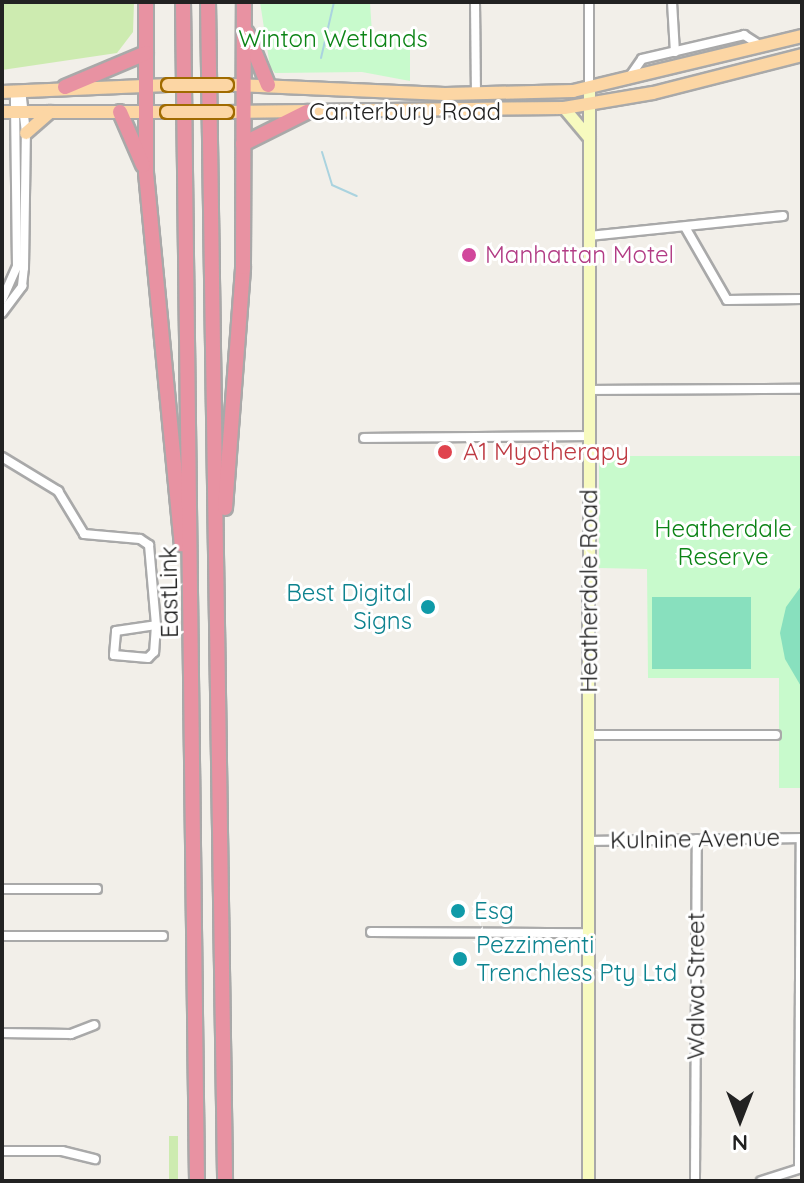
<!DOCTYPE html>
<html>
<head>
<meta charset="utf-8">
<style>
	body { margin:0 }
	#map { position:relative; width:804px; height:1183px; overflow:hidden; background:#f2efe9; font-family:Quicksand,sans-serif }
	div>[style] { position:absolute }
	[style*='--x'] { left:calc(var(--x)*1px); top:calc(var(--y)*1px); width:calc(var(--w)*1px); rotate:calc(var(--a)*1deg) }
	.grass>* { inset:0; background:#cdebb0; transform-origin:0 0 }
	.park>* { inset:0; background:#c8facc }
	.pitch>* { inset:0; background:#88e0be; transform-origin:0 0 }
	.stream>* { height:2px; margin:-1px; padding:0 1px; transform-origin:1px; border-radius:1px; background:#aad3df }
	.roads { filter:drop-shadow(2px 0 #a9a9a9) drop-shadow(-2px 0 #a9a9a9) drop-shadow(0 2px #a9a9a9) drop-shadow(0 -2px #a9a9a9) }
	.street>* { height:8px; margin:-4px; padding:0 4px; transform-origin:4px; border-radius:4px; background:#fff }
	.secondary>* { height:11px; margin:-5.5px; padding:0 5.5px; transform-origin:5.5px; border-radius:5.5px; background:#f7fabf }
	.primary>* { height:12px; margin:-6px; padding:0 6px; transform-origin:6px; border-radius:6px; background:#fcd6a4 }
	.highway>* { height:14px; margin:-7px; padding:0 7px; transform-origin:7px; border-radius:7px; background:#e892a2 }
	.bridges { filter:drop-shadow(2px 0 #a06b00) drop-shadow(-2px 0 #a06b00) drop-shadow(0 2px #a06b00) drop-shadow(0 -2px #a06b00) }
	.primary-bridge>* { height:12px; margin:-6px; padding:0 6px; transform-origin:6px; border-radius:6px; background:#fcd6a4 }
	.dots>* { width:22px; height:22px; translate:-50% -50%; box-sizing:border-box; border:4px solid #fff; border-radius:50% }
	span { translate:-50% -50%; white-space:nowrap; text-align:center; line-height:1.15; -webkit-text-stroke:6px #fff; paint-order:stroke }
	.park-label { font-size:24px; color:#0c8416 }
	.street-label { font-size:24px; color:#222 }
	.hotel-label { font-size:24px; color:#b23c85 }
	.left { translate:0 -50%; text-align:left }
	.health-label { font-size:24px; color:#be3a42 }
	.culture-label { font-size:24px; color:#0d838f }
	.right { translate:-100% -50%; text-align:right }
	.frame { position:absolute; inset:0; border:4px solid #222; pointer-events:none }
	.north { position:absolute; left:700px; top:1079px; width:80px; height:80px; -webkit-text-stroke:6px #fff; paint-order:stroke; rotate:180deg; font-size:22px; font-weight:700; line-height:32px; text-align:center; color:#222 }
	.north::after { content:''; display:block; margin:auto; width:28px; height:36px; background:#222; clip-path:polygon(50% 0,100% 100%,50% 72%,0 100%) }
</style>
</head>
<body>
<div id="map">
	<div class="grass">
		<div style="clip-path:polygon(2px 2px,134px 2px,133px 32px,117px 53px,2px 70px)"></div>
		<div style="left:169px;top:1136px;width:9px;height:45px"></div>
	</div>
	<div class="park">
		<div style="clip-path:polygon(260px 2px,370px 2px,372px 34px,410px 38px,410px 81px,362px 72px,275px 73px,270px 67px)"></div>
		<div style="clip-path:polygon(599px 456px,802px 456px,802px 788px,779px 788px,779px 678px,648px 678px,647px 569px,599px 568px)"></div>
	</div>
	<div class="pitch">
		<div style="clip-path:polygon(802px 585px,802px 688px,785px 659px,780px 633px,786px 607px)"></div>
		<div style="left:652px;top:597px;width:99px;height:72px"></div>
	</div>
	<div class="stream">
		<div style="--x:321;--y:58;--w:57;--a:-76.9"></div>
		<div style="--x:322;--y:152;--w:34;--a:73"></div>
		<div style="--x:332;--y:185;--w:27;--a:24"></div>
	</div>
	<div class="roads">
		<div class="street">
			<div style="--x:475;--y:2;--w:92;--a:89.4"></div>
			<div style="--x:672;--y:2;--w:50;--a:86.6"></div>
			<div style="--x:628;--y:79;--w:24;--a:-55"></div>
			<div style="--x:642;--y:59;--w:105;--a:-13.2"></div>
			<div style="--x:744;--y:35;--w:20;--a:33"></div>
			<div style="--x:589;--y:87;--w:85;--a:-90"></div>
			<div style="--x:685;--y:227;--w:84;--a:60.1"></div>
			<div style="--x:727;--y:300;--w:75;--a:-0.8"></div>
			<div style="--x:589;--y:236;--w:195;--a:-5.9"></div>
			<div style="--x:2;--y:300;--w:36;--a:-66"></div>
			<div style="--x:17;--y:267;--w:176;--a:-90.7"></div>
			<div style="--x:2;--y:313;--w:34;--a:-53"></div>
			<div style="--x:22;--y:286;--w:18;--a:-84"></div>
			<div style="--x:24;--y:268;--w:135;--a:-89.2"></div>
			<div style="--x:26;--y:133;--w:43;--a:-96.6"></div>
			<div style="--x:589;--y:390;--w:213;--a:-0.3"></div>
			<div style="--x:364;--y:438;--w:225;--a:-0.5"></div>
			<div style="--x:2;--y:457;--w:66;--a:31.3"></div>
			<div style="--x:58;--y:491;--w:50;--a:58.8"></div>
			<div style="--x:84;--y:534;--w:56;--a:5.1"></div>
			<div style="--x:140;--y:539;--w:11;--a:34"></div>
			<div style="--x:149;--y:545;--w:80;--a:85"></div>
			<div style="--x:156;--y:625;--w:27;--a:94"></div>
			<div style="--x:154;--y:652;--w:8;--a:135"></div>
			<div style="--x:148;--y:658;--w:34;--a:-175"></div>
			<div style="--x:114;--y:655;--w:24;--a:-85"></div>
			<div style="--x:116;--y:631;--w:40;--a:-8.5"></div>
			<div style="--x:589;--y:735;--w:187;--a:0"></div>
			<div style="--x:589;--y:841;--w:213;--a:-0.8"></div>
			<div style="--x:2;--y:889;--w:95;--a:0"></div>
			<div style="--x:371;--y:932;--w:217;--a:0.3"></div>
			<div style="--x:2;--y:936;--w:161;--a:0"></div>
			<div style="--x:2;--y:1033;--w:69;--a:0.8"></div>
			<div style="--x:71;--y:1034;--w:25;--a:-21"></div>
			<div style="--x:2;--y:1151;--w:60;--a:0"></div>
			<div style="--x:62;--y:1151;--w:34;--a:14"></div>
			<div style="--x:799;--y:1168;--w:330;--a:-89.7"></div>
			<div style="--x:695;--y:1181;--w:342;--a:-89.7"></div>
			<div style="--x:761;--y:1181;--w:43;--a:-17.6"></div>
		</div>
		<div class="secondary">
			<div style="--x:564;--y:108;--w:38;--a:50"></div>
			<div style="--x:588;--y:1181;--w:1094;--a:-89.95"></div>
		</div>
		<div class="primary">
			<div style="--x:236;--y:85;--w:209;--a:2.5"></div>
			<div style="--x:445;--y:94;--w:128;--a:-1.3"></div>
			<div style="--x:573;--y:91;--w:236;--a:-13.5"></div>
			<div style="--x:2;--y:92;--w:166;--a:-2.4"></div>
			<div style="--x:2;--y:112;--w:165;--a:0"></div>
			<div style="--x:227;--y:112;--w:337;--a:-0.7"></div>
			<div style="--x:564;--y:108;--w:90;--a:-9.6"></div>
			<div style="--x:653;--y:93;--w:154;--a:-14.3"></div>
			<div style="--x:26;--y:133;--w:32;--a:-41"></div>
		</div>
		<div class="highway">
			<div style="--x:146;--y:2;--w:171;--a:90"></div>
			<div style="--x:146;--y:173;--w:373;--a:84.5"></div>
			<div style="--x:183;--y:2;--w:1179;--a:89.32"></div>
			<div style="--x:208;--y:2;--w:1179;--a:89.17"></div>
			<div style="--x:247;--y:33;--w:56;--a:68"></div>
			<div style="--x:65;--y:87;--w:88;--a:-22.8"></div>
			<div style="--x:120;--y:112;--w:58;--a:66.5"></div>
			<div style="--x:243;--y:144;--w:72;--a:-26.6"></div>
			<div style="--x:225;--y:508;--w:242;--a:-85.7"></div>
			<div style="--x:243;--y:267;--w:265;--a:-89.8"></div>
		</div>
	</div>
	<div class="bridges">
		<div class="primary-bridge">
			<div style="--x:168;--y:85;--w:59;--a:0"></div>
			<div style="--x:167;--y:112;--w:60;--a:0"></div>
		</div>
	</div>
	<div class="dots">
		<div style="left:469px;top:255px;background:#d1479c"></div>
		<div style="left:445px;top:452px;background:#e0444e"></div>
		<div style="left:428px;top:607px;background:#0f9aa8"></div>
		<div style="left:458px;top:911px;background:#0f9aa8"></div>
		<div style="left:460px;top:959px;background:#0f9aa8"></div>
	</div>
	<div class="park-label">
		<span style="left:333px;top:39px">Winton Wetlands</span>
		<span style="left:723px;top:543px">Heatherdale<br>Reserve</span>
	</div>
	<div class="street-label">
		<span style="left:405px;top:112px">Canterbury Road</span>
		<span style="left:589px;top:591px;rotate:-90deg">Heatherdale Road</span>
		<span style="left:169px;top:592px;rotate:-91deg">EastLink</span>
		<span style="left:695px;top:839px;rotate:-1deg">Kulnine Avenue</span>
		<span style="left:696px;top:986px;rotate:-90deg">Walwa Street</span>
	</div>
	<div class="hotel-label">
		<span class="left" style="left:485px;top:255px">Manhattan Motel</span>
	</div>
	<div class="health-label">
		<span class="left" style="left:463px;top:452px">A1 Myotherapy</span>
	</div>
	<div class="culture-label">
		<span class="right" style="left:412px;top:607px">Best Digital<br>Signs</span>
		<span class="left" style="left:474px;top:911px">Esg</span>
		<span class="left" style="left:476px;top:959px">Pezzimenti<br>Trenchless Pty Ltd</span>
	</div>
	<div class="frame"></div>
	<div class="north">N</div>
</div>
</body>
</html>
